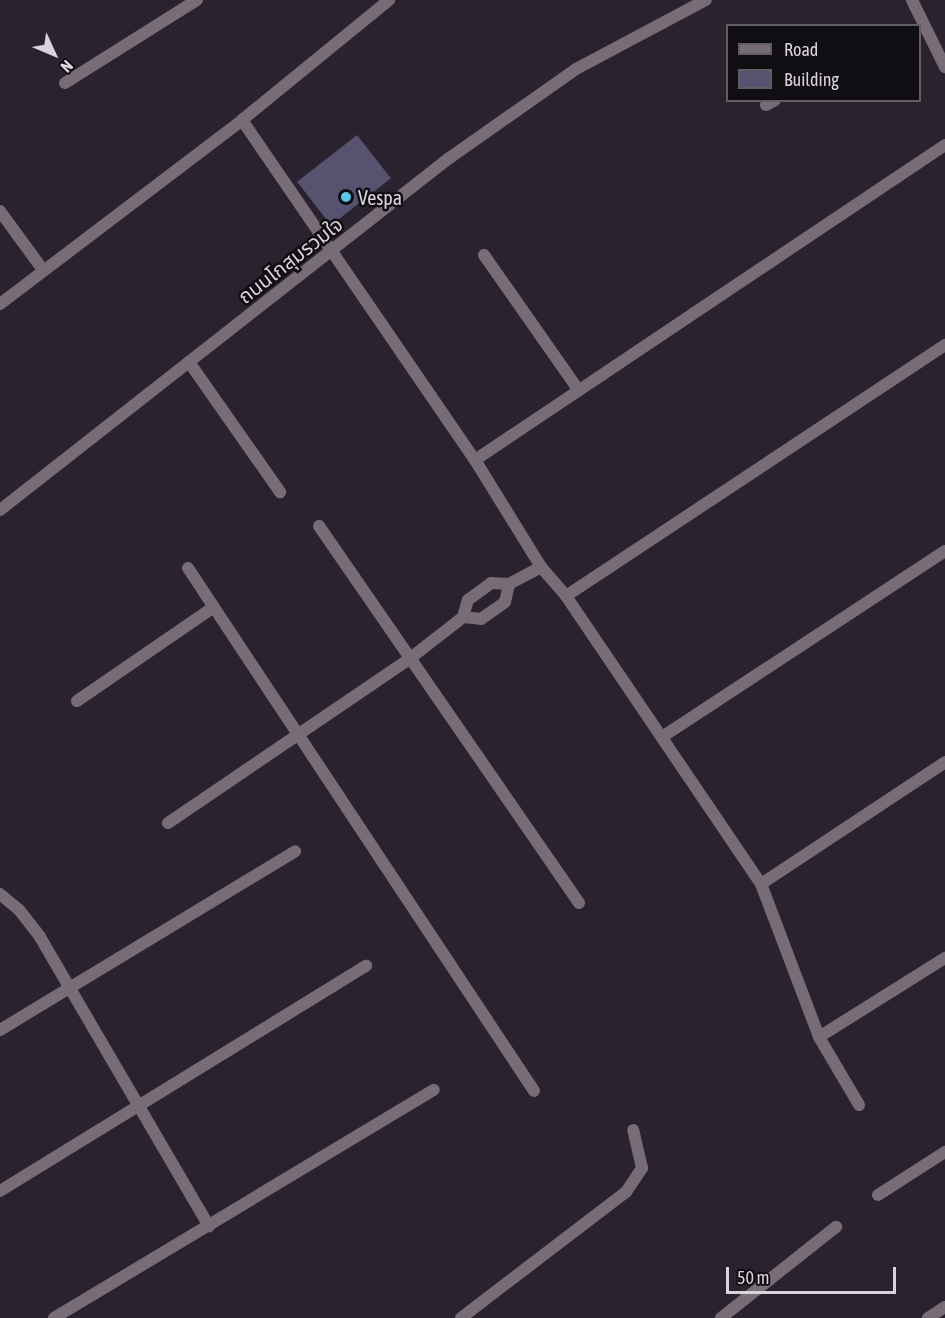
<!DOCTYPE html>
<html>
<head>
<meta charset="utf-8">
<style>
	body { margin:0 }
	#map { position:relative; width:945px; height:1318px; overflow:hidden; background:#2a232f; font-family:"Asap Condensed","Noto Sans Thai",sans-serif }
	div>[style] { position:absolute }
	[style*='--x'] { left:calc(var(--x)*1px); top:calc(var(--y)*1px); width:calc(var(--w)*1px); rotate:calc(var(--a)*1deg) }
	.building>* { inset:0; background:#575270; transform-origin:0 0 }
	.minor>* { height:12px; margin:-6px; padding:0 6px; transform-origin:6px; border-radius:6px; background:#786c77 }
	.tertiary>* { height:12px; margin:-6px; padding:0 6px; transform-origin:6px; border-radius:6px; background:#786c77 }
	.dots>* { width:16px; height:16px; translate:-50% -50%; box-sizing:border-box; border:3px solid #110e13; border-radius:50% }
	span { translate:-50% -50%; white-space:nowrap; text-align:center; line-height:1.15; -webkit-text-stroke:5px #110e13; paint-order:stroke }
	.poi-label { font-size:20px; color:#d9d4dc }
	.left { translate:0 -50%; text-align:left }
	.street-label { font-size:20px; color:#d9d4dc }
	.legend { position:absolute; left:726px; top:24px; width:195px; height:78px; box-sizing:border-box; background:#110e13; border:2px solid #615d63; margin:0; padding:8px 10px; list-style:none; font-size:18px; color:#d9d4dc }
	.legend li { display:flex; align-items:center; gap:12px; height:30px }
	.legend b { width:30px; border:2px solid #615d63 }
	.north { position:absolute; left:24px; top:24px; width:60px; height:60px; -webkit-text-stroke:4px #110e13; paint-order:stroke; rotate:134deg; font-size:16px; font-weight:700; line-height:24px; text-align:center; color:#d9d4dc }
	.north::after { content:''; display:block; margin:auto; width:21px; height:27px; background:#d9d4dc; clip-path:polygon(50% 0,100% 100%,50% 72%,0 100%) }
	.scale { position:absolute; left:726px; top:1267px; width:170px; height:27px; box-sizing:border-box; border:3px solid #d9d4dc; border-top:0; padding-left:8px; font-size:18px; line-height:21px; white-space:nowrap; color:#d9d4dc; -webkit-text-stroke:4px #110e13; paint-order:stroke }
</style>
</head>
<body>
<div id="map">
	<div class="building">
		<div style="left:357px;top:135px;width:55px;height:76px;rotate:52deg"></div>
	</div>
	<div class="minor">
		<div style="--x:912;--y:0;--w:75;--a:63.8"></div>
		<div style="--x:65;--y:83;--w:156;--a:-32.2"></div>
		<div style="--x:766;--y:105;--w:10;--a:-29"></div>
		<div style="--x:242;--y:120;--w:412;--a:55.6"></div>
		<div style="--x:475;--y:460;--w:126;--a:58.3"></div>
		<div style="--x:541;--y:567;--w:38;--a:49"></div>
		<div style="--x:566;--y:596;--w:348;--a:55.9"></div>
		<div style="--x:761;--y:884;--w:164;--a:69.2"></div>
		<div style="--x:819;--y:1037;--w:79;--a:59.5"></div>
		<div style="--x:0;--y:211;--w:73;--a:53.9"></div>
		<div style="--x:484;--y:255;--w:164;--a:55"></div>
		<div style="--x:0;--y:304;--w:304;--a:-37.2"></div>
		<div style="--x:242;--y:120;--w:190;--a:-39.2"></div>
		<div style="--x:189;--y:362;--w:159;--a:55"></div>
		<div style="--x:475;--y:460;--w:566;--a:-33.83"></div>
		<div style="--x:319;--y:526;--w:458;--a:55.4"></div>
		<div style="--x:188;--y:568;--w:627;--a:56.51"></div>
		<div style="--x:566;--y:596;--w:455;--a:-33.5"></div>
		<div style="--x:463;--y:617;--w:18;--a:6"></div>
		<div style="--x:481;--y:619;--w:29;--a:-35"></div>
		<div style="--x:505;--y:602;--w:18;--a:-77"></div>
		<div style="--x:77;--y:701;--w:166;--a:-34.5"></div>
		<div style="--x:662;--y:737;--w:339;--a:-33.3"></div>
		<div style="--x:168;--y:823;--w:290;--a:-34.2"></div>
		<div style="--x:408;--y:660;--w:70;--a:-38"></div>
		<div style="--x:463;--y:617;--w:18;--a:-74"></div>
		<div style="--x:468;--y:600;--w:29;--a:-36"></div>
		<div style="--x:491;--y:583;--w:18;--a:3"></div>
		<div style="--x:509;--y:584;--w:36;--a:-28"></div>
		<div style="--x:761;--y:884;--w:221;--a:-33.5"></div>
		<div style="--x:0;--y:894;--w:26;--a:40"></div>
		<div style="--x:20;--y:911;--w:33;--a:52"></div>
		<div style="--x:40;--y:937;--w:335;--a:59.7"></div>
		<div style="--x:0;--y:1030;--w:345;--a:-31.2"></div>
		<div style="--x:819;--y:1037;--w:149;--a:-32.1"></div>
		<div style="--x:0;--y:1191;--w:430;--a:-31.6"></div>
		<div style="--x:878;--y:1195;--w:80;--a:-32.7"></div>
		<div style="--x:54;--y:1318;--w:443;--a:-31"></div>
		<div style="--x:461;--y:1318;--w:208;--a:-37.4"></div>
		<div style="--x:626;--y:1192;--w:29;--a:-56"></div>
		<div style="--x:642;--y:1168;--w:39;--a:-103"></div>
		<div style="--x:721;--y:1318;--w:147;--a:-38.4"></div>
		<div style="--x:928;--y:1318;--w:20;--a:-33"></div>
	</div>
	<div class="tertiary">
		<div style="--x:0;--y:510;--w:569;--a:-38.08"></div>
		<div style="--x:448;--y:159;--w:156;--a:-35.1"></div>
		<div style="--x:576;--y:69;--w:147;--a:-28"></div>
	</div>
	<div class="dots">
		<div style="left:346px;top:197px;background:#59c8e5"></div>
	</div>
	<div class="poi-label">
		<span class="left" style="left:358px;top:197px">Vespa</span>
	</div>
	<div class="street-label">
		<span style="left:290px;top:260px;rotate:-38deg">ถนนโกสุมรวมใจ</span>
	</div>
	<ul class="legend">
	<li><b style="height:8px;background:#786c77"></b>Road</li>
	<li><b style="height:16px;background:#575270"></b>Building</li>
	</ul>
	<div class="north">N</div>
	<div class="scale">50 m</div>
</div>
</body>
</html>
